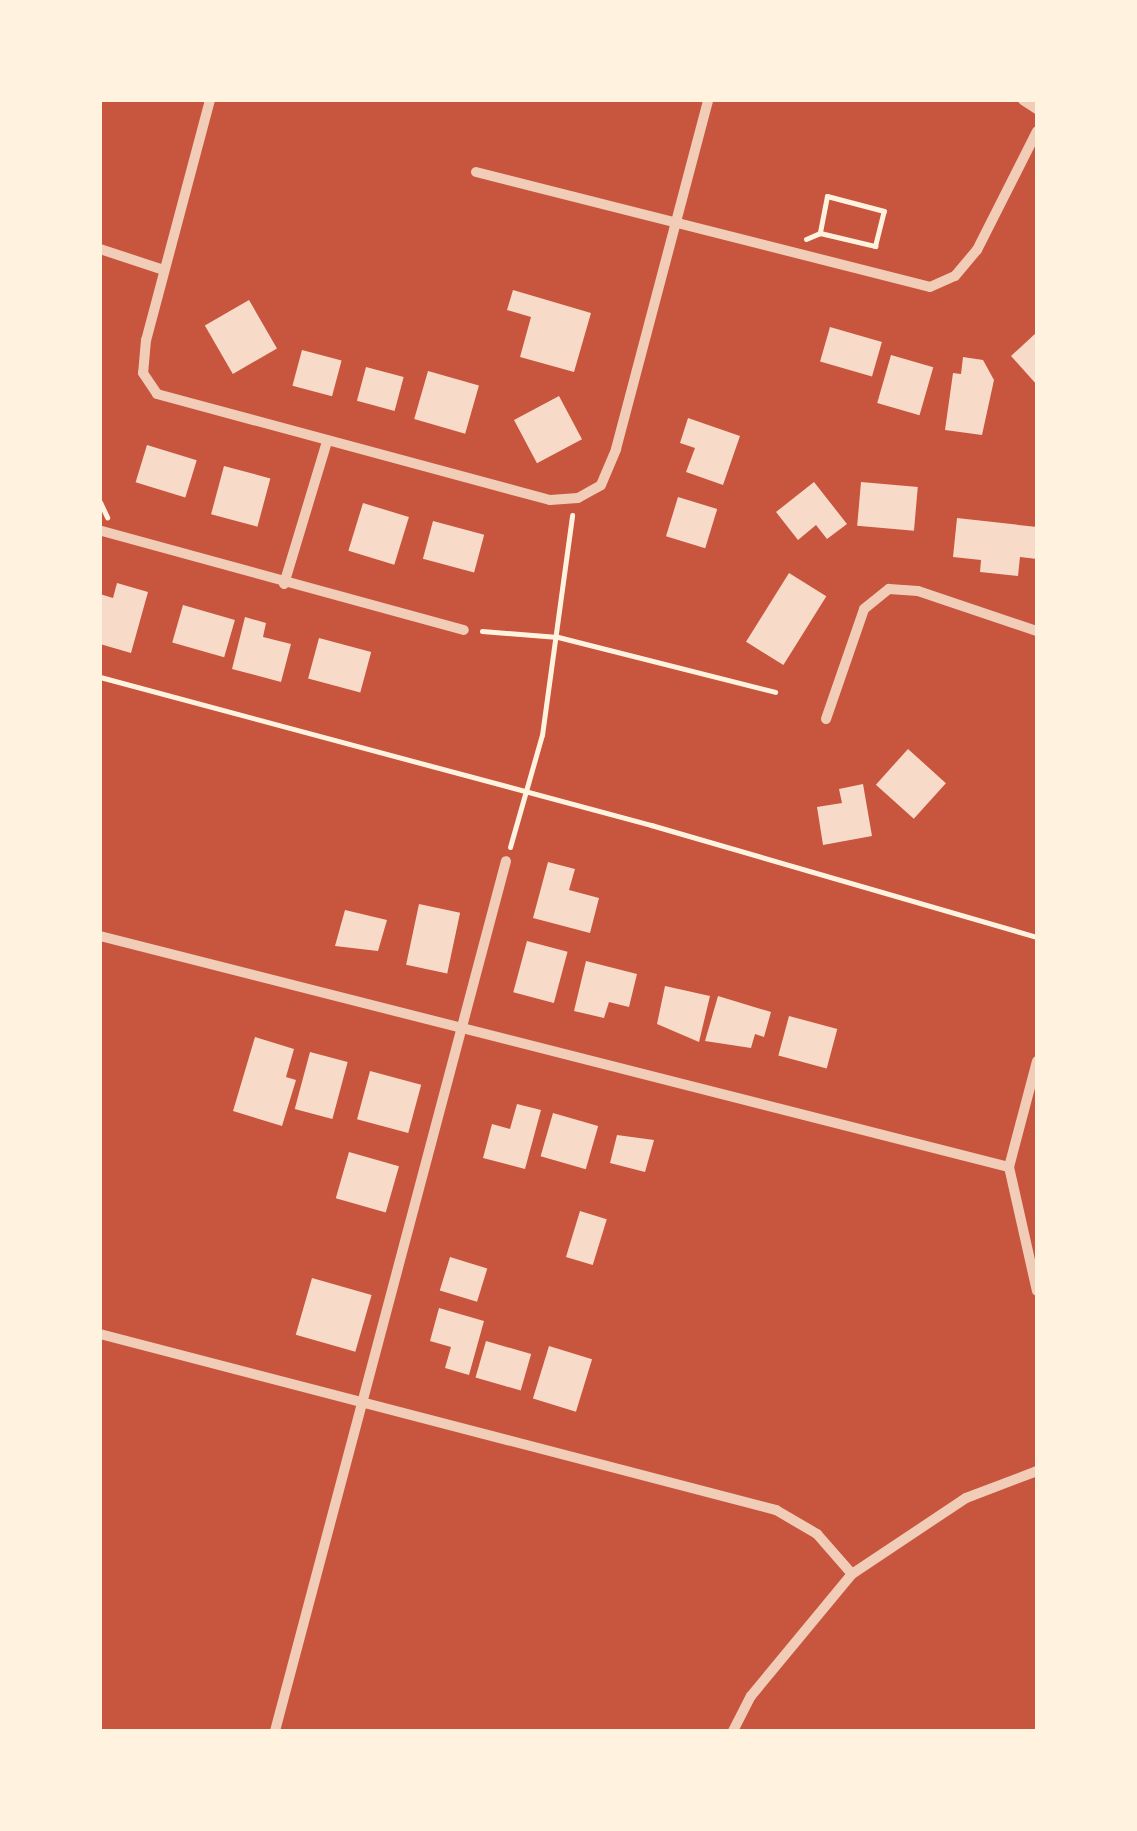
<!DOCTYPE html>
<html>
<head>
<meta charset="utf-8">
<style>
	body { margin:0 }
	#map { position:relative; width:1137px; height:1831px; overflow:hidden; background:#c8553d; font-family:Quicksand,sans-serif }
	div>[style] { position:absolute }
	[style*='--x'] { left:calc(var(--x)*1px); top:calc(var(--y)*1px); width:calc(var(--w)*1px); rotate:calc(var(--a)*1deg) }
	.building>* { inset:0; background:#f7dbc8; transform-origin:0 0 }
	.path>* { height:5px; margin:-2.5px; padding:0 2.5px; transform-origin:2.5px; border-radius:2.5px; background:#fff3e0 }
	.minor>* { height:10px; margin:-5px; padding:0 5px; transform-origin:5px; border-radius:5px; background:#f1ccb7 }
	span { translate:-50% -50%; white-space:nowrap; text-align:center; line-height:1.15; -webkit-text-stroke:10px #fff3e0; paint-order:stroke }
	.frame { position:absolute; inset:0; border:102px solid #fff3e0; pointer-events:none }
</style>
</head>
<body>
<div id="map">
	<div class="building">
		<div style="clip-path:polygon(513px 290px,591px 313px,574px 372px,520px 357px,531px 317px,507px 310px)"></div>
		<div style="left:249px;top:300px;width:56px;height:51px;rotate:60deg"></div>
		<div style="left:830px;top:327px;width:54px;height:36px;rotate:16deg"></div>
		<div style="clip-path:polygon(1037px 332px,1037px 385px,1011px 356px)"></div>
		<div style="left:302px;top:350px;width:41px;height:37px;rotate:15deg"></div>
		<div style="left:891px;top:355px;width:44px;height:50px;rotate:16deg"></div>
		<div style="clip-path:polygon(963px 357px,983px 360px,994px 380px,982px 435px,945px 430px,953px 373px,961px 374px)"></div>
		<div style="left:366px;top:367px;width:39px;height:35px;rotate:15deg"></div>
		<div style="left:428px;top:371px;width:53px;height:50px;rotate:16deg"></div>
		<div style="left:559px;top:396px;width:49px;height:51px;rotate:62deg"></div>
		<div style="clip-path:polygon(688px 418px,740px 436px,723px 485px,686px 472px,695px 448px,680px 443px)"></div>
		<div style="left:147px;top:445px;width:52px;height:39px;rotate:17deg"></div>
		<div style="left:224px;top:466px;width:48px;height:50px;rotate:15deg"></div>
		<div style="clip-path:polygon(814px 482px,847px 524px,827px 539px,816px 525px,798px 540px,776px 512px)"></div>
		<div style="left:861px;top:482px;width:57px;height:44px;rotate:5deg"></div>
		<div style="left:678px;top:497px;width:41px;height:41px;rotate:17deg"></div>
		<div style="left:363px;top:503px;width:48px;height:50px;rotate:17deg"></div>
		<div style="clip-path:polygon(957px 518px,1037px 527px,1037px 559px,1020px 557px,1018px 576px,980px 572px,981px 560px,953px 557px)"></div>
		<div style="left:433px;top:521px;width:53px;height:39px;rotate:15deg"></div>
		<div style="left:789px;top:573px;width:44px;height:81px;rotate:32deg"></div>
		<div style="clip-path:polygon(117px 583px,148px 592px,131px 653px,100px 644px,100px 594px,113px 598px)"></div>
		<div style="left:183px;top:605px;width:54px;height:39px;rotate:16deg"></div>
		<div style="clip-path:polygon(245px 617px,266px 623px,263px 637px,291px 644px,281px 682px,232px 669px)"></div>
		<div style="left:319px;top:638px;width:54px;height:42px;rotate:15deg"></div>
		<div style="left:908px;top:749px;width:51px;height:48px;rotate:42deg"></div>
		<div style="clip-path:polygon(863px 784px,872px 836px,823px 845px,817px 807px,842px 803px,839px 789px)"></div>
		<div style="clip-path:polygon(548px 862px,575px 869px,569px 890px,599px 898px,590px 933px,533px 918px)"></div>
		<div style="left:419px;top:904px;width:42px;height:62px;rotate:12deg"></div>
		<div style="clip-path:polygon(345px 910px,387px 920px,378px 951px,335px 946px)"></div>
		<div style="left:527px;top:941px;width:42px;height:53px;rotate:15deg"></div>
		<div style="clip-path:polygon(586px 961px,637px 974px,629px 1007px,609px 1002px,604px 1018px,574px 1011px)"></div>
		<div style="clip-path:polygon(665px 986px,710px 996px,699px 1042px,657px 1024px)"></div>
		<div style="clip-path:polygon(718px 996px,771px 1012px,764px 1037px,755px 1034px,751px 1048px,705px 1041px)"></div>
		<div style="left:789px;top:1016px;width:50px;height:41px;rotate:15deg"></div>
		<div style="clip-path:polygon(255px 1037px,294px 1049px,286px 1077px,296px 1080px,282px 1126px,233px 1111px)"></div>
		<div style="left:310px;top:1052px;width:39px;height:59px;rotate:15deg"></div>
		<div style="left:370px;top:1071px;width:53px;height:50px;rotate:15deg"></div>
		<div style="clip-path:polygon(517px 1104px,541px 1110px,525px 1169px,483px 1158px,492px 1124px,510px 1129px)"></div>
		<div style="left:553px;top:1113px;width:47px;height:45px;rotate:16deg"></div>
		<div style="clip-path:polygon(617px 1135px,654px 1140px,645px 1172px,610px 1163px)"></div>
		<div style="left:349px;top:1152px;width:52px;height:48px;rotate:16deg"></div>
		<div style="left:580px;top:1211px;width:28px;height:48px;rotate:17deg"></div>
		<div style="left:450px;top:1257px;width:39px;height:35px;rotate:17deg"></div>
		<div style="left:312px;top:1278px;width:62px;height:59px;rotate:16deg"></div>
		<div style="clip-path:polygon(439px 1308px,484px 1321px,469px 1375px,445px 1368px,451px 1347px,430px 1341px)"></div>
		<div style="left:486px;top:1341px;width:47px;height:38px;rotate:16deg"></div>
		<div style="left:549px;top:1346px;width:45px;height:55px;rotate:17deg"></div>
	</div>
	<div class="path">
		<div style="--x:806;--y:239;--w:15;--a:-23"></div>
		<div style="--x:820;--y:233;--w:57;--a:13.3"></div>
		<div style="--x:875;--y:246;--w:36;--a:-76"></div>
		<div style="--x:884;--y:211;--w:59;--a:-165.3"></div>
		<div style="--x:827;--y:196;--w:38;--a:101"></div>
		<div style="--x:100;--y:502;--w:17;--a:65"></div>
		<div style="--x:482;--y:631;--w:76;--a:4.5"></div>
		<div style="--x:558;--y:637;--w:224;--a:14.2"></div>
		<div style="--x:100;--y:677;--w:571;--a:15.03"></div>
		<div style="--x:651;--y:825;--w:402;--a:16.2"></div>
		<div style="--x:510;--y:847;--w:116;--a:-74.1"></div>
		<div style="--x:542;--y:735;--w:222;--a:-82.2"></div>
	</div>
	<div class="minor">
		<div style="--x:210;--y:100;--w:248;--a:104.9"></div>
		<div style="--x:146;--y:340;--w:33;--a:95"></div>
		<div style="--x:143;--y:373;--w:25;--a:56"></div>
		<div style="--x:157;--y:394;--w:407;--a:15.1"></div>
		<div style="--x:550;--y:500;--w:28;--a:-4"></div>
		<div style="--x:578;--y:498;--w:26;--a:-29"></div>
		<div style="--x:601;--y:485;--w:39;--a:-67"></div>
		<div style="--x:616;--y:449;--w:361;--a:-75.2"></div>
		<div style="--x:1023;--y:100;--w:17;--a:33"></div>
		<div style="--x:476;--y:172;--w:468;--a:14.2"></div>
		<div style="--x:930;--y:287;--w:27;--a:-24"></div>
		<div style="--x:955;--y:276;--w:34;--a:-50"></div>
		<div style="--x:977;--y:250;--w:133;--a:-63.2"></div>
		<div style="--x:100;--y:249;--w:67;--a:18.2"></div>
		<div style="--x:102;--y:531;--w:375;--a:15.3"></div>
		<div style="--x:284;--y:584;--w:148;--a:-73.2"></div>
		<div style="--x:826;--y:719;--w:116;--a:-70.9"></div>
		<div style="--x:864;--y:609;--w:32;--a:-39"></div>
		<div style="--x:889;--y:589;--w:29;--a:4"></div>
		<div style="--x:918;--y:591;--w:126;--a:18.6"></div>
		<div style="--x:100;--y:936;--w:938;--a:14.26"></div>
		<div style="--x:1037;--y:1061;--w:110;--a:104.8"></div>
		<div style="--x:1009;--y:1167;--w:127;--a:77.3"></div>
		<div style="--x:100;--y:1334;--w:699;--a:14.59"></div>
		<div style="--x:776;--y:1510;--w:48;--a:30.3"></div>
		<div style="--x:817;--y:1534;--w:53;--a:48.8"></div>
		<div style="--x:275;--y:1731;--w:900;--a:-75.13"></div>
		<div style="--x:733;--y:1731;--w:39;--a:-63"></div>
		<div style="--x:751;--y:1696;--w:158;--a:-50.4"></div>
		<div style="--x:852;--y:1574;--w:137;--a:-33.7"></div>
		<div style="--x:966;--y:1498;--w:76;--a:-20.8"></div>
	</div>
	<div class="frame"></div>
</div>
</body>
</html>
